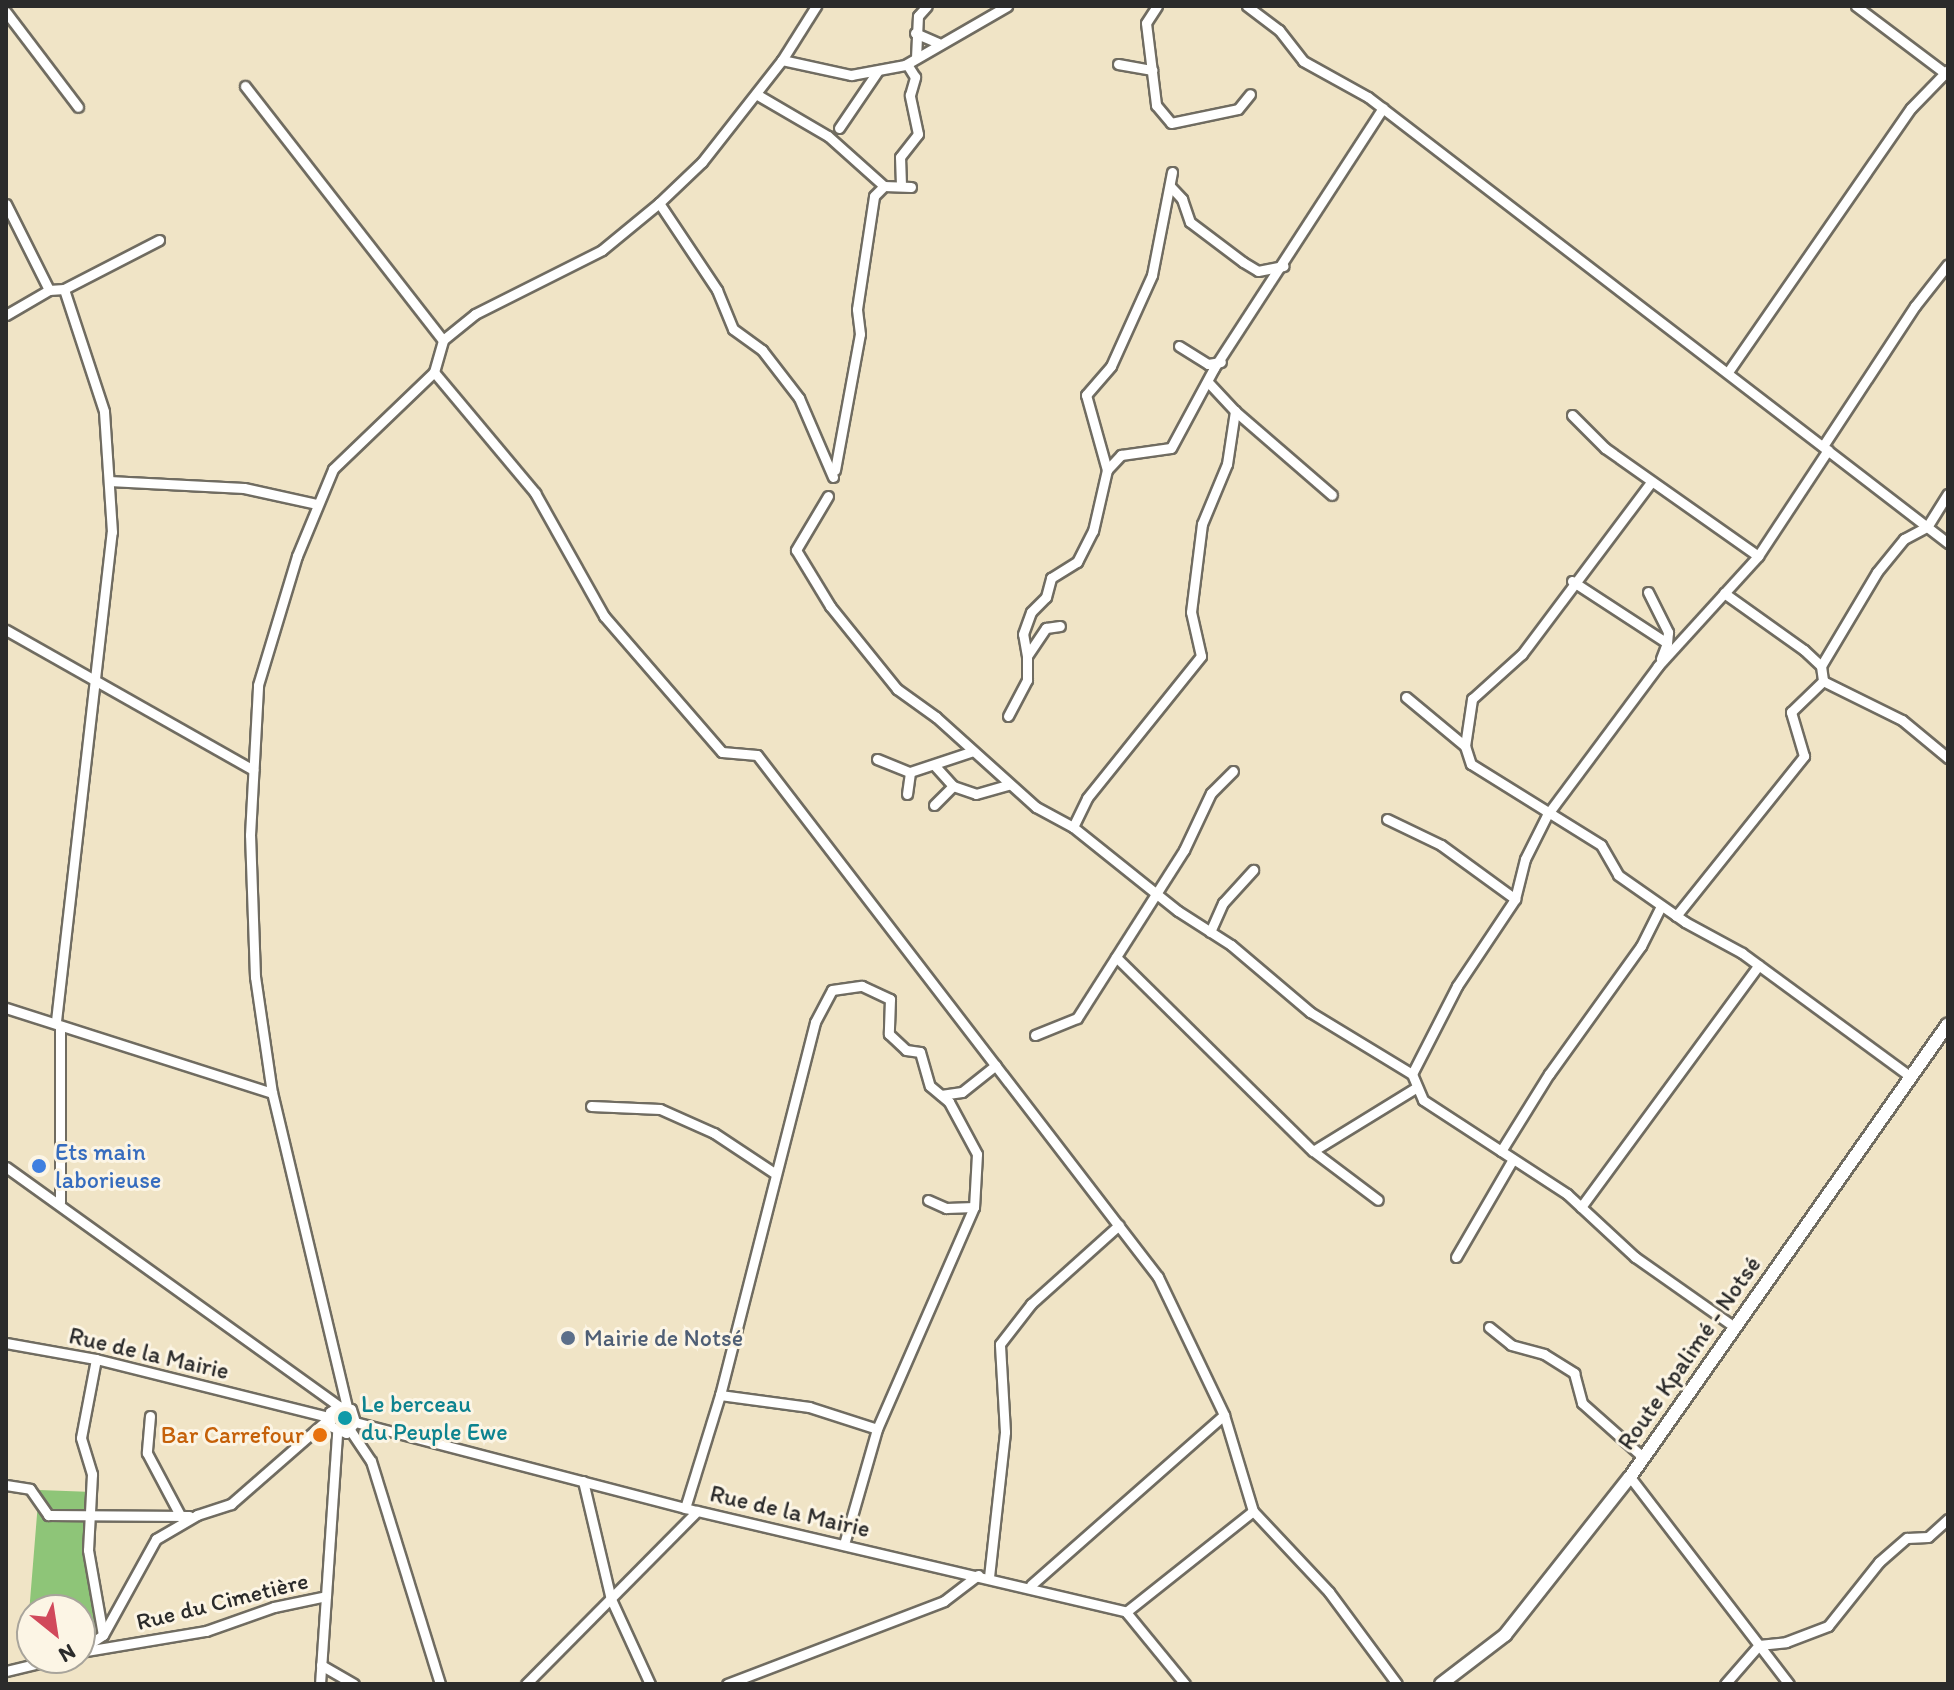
<!DOCTYPE html>
<html>
<head>
<meta charset="utf-8">
<style>
	body { margin:0 }
	#map { position:relative; width:1954px; height:1690px; overflow:hidden; background:#f0e4c6; font-family:Itim,sans-serif }
	div>[style] { position:absolute }
	[style*='--x'] { left:calc(var(--x)*1px); top:calc(var(--y)*1px); width:calc(var(--w)*1px); rotate:calc(var(--a)*1deg) }
	.green>* { inset:0; background:#8ec578 }
	.roads { filter:drop-shadow(2px 0 #706c61) drop-shadow(-2px 0 #706c61) drop-shadow(0 2px #706c61) drop-shadow(0 -2px #706c61) }
	.minor>* { height:9px; margin:-4.5px; padding:0 4.5px; transform-origin:4.5px; border-radius:4.5px; background:#fff }
	.secondary>* { height:12px; margin:-6px; padding:0 6px; transform-origin:6px; border-radius:6px; background:#fff }
	.dots>* { width:22px; height:22px; translate:-50% -50%; box-sizing:border-box; border:4px solid #fcf5e5; border-radius:50% }
	span { translate:-50% -50%; white-space:nowrap; text-align:center; line-height:1.15; -webkit-text-stroke:6px #fcf5e5; paint-order:stroke }
	.shop-label { font-size:24px; color:#366cbe }
	.left { translate:0 -50%; text-align:left }
	.service-label { font-size:24px; color:#4e5e75 }
	.street-label { font-size:24px; color:#2b2b2b }
	.culture-label { font-size:24px; color:#0d838f }
	.food-label { font-size:24px; color:#c56008 }
	.right { translate:-100% -50%; text-align:right }
	.frame { position:absolute; inset:0; border:8px solid #2b2b2b; pointer-events:none }
	.north { position:absolute; left:16px; top:1594px; width:80px; height:80px; box-sizing:border-box; background:#fcf5e5; border:2px solid #a8a49b; border-radius:50%; rotate:150deg; font-size:22px; font-weight:700; line-height:32px; text-align:center; color:#2b2b2b }
	.north::after { content:''; display:block; margin:auto; width:28px; height:36px; background:#d1495b; clip-path:polygon(50% 0,100% 100%,50% 72%,0 100%) }
</style>
</head>
<body>
<div id="map">
	<div class="green">
		<div style="clip-path:polygon(39px 1490px,93px 1492px,87px 1550px,102px 1633px,80px 1646px,80px 1610px,32px 1610px,32px 1658px,42px 1658px,30px 1661px,27px 1638px)"></div>
	</div>
	<div class="roads">
		<div class="minor">
			<div style="--x:1157;--y:6;--w:20;--a:123"></div>
			<div style="--x:1146;--y:23;--w:83;--a:83"></div>
			<div style="--x:1156;--y:105;--w:23;--a:50"></div>
			<div style="--x:1171;--y:123;--w:68;--a:-11.8"></div>
			<div style="--x:1238;--y:109;--w:19;--a:-51"></div>
			<div style="--x:1247;--y:6;--w:40;--a:37"></div>
			<div style="--x:1279;--y:30;--w:39;--a:52"></div>
			<div style="--x:1303;--y:61;--w:74;--a:29"></div>
			<div style="--x:1368;--y:97;--w:732;--a:37.56"></div>
			<div style="--x:1856;--y:6;--w:111;--a:37"></div>
			<div style="--x:6;--y:12;--w:119;--a:52.8"></div>
			<div style="--x:915;--y:33;--w:25;--a:23"></div>
			<div style="--x:916;--y:58;--w:42;--a:-87.3"></div>
			<div style="--x:918;--y:16;--w:13;--a:-48"></div>
			<div style="--x:782;--y:60;--w:71;--a:12.3"></div>
			<div style="--x:851;--y:75;--w:55;--a:-10.5"></div>
			<div style="--x:905;--y:65;--w:118;--a:-30"></div>
			<div style="--x:1118;--y:64;--w:35;--a:10"></div>
			<div style="--x:245;--y:86;--w:322;--a:52.1"></div>
			<div style="--x:756;--y:94;--w:83;--a:30.3"></div>
			<div style="--x:828;--y:136;--w:75;--a:41.8"></div>
			<div style="--x:884;--y:186;--w:27;--a:2"></div>
			<div style="--x:839;--y:128;--w:68;--a:-55.8"></div>
			<div style="--x:901;--y:185;--w:28;--a:-92"></div>
			<div style="--x:900;--y:157;--w:29;--a:-52"></div>
			<div style="--x:918;--y:134;--w:40;--a:-102"></div>
			<div style="--x:910;--y:95;--w:19;--a:-74"></div>
			<div style="--x:915;--y:77;--w:15;--a:-122"></div>
			<div style="--x:1170;--y:186;--w:18;--a:47"></div>
			<div style="--x:1182;--y:199;--w:24;--a:71"></div>
			<div style="--x:1190;--y:222;--w:66;--a:37"></div>
			<div style="--x:1243;--y:262;--w:17;--a:31"></div>
			<div style="--x:1258;--y:271;--w:26;--a:-11"></div>
			<div style="--x:659;--y:203;--w:105;--a:56.3"></div>
			<div style="--x:717;--y:290;--w:42;--a:67.7"></div>
			<div style="--x:733;--y:329;--w:36;--a:36"></div>
			<div style="--x:762;--y:350;--w:61;--a:52.4"></div>
			<div style="--x:799;--y:398;--w:86;--a:66.7"></div>
			<div style="--x:6;--y:204;--w:96;--a:63.4"></div>
			<div style="--x:6;--y:315;--w:50;--a:-30.2"></div>
			<div style="--x:49;--y:290;--w:15;--a:-4"></div>
			<div style="--x:64;--y:289;--w:107;--a:-27.3"></div>
			<div style="--x:1179;--y:346;--w:34;--a:32"></div>
			<div style="--x:1208;--y:364;--w:13;--a:-9"></div>
			<div style="--x:434;--y:372;--w:158;--a:50.1"></div>
			<div style="--x:535;--y:493;--w:141;--a:60.7"></div>
			<div style="--x:604;--y:616;--w:180;--a:49.1"></div>
			<div style="--x:722;--y:752;--w:35;--a:5"></div>
			<div style="--x:757;--y:755;--w:658;--a:52.47"></div>
			<div style="--x:1158;--y:1277;--w:153;--a:64.4"></div>
			<div style="--x:1224;--y:1415;--w:100;--a:73.2"></div>
			<div style="--x:1253;--y:1511;--w:111;--a:46.8"></div>
			<div style="--x:1329;--y:1592;--w:114;--a:53.5"></div>
			<div style="--x:1728;--y:372;--w:321;--a:-55.3"></div>
			<div style="--x:1911;--y:108;--w:53;--a:-45.8"></div>
			<div style="--x:1235;--y:411;--w:128;--a:40.9"></div>
			<div style="--x:1572;--y:415;--w:47;--a:45"></div>
			<div style="--x:1605;--y:448;--w:187;--a:35.2"></div>
			<div style="--x:1823;--y:446;--w:168;--a:-56.7"></div>
			<div style="--x:1915;--y:306;--w:53;--a:-51.8"></div>
			<div style="--x:835;--y:470;--w:138;--a:-79.6"></div>
			<div style="--x:860;--y:334;--w:25;--a:-97"></div>
			<div style="--x:857;--y:309;--w:114;--a:-81.4"></div>
			<div style="--x:874;--y:196;--w:14;--a:-45"></div>
			<div style="--x:1107;--y:470;--w:21;--a:-47"></div>
			<div style="--x:1121;--y:455;--w:50;--a:-8"></div>
			<div style="--x:1171;--y:448;--w:91;--a:-61.7"></div>
			<div style="--x:1214;--y:368;--w:310;--a:-57"></div>
			<div style="--x:109;--y:481;--w:135;--a:3"></div>
			<div style="--x:244;--y:488;--w:75;--a:12.4"></div>
			<div style="--x:828;--y:496;--w:63;--a:120.7"></div>
			<div style="--x:796;--y:550;--w:66;--a:58.7"></div>
			<div style="--x:830;--y:606;--w:107;--a:51.1"></div>
			<div style="--x:897;--y:689;--w:48;--a:35.7"></div>
			<div style="--x:936;--y:717;--w:135;--a:42"></div>
			<div style="--x:1036;--y:807;--w:42;--a:28.4"></div>
			<div style="--x:1073;--y:827;--w:134;--a:38.7"></div>
			<div style="--x:1178;--y:911;--w:63;--a:32.7"></div>
			<div style="--x:1231;--y:945;--w:104;--a:40.3"></div>
			<div style="--x:1310;--y:1012;--w:119;--a:31.3"></div>
			<div style="--x:1412;--y:1074;--w:28;--a:67"></div>
			<div style="--x:1423;--y:1100;--w:172;--a:33.1"></div>
			<div style="--x:1567;--y:1194;--w:93;--a:42.8"></div>
			<div style="--x:1635;--y:1257;--w:120;--a:35.1"></div>
			<div style="--x:1572;--y:581;--w:113;--a:33.1"></div>
			<div style="--x:1667;--y:643;--w:17;--a:111"></div>
			<div style="--x:1648;--y:592;--w:45;--a:63.4"></div>
			<div style="--x:1668;--y:632;--w:11;--a:95"></div>
			<div style="--x:1724;--y:593;--w:98;--a:35.5"></div>
			<div style="--x:1804;--y:650;--w:23;--a:43"></div>
			<div style="--x:1821;--y:666;--w:15;--a:82"></div>
			<div style="--x:1823;--y:681;--w:88;--a:26.3"></div>
			<div style="--x:1902;--y:720;--w:60;--a:39.6"></div>
			<div style="--x:6;--y:630;--w:284;--a:29.5"></div>
			<div style="--x:1027;--y:656;--w:22;--a:-100"></div>
			<div style="--x:1023;--y:634;--w:23;--a:-70"></div>
			<div style="--x:1031;--y:612;--w:21;--a:-45"></div>
			<div style="--x:1046;--y:597;--w:20;--a:-75"></div>
			<div style="--x:1051;--y:578;--w:31;--a:-32"></div>
			<div style="--x:1077;--y:562;--w:35;--a:-63"></div>
			<div style="--x:1093;--y:531;--w:63;--a:-77.1"></div>
			<div style="--x:1107;--y:470;--w:78;--a:-105.6"></div>
			<div style="--x:1086;--y:395;--w:38;--a:-49"></div>
			<div style="--x:1111;--y:366;--w:100;--a:-65.7"></div>
			<div style="--x:1152;--y:275;--w:105;--a:-79"></div>
			<div style="--x:1821;--y:666;--w:109;--a:-59.2"></div>
			<div style="--x:1877;--y:572;--w:43;--a:-50.7"></div>
			<div style="--x:1904;--y:539;--w:26;--a:-28"></div>
			<div style="--x:1927;--y:527;--w:39;--a:-58"></div>
			<div style="--x:1406;--y:697;--w:77;--a:39.7"></div>
			<div style="--x:1465;--y:746;--w:19;--a:72"></div>
			<div style="--x:1471;--y:764;--w:153;--a:31.9"></div>
			<div style="--x:1601;--y:845;--w:34;--a:60"></div>
			<div style="--x:1618;--y:875;--w:82;--a:35"></div>
			<div style="--x:1685;--y:922;--w:65;--a:28.5"></div>
			<div style="--x:1742;--y:953;--w:210;--a:36.3"></div>
			<div style="--x:1008;--y:716;--w:41;--a:-62.2"></div>
			<div style="--x:1027;--y:680;--w:24;--a:-90"></div>
			<div style="--x:1027;--y:656;--w:34;--a:-56"></div>
			<div style="--x:1046;--y:628;--w:14;--a:-8"></div>
			<div style="--x:1465;--y:746;--w:48;--a:-81.5"></div>
			<div style="--x:1472;--y:699;--w:67;--a:-42"></div>
			<div style="--x:1522;--y:654;--w:215;--a:-53.1"></div>
			<div style="--x:877;--y:759;--w:35;--a:22"></div>
			<div style="--x:910;--y:772;--w:66;--a:-18.4"></div>
			<div style="--x:935;--y:766;--w:27;--a:48"></div>
			<div style="--x:953;--y:786;--w:24;--a:19"></div>
			<div style="--x:976;--y:794;--w:35;--a:-16"></div>
			<div style="--x:907;--y:794;--w:22;--a:-82"></div>
			<div style="--x:934;--y:805;--w:27;--a:-45"></div>
			<div style="--x:1387;--y:819;--w:60;--a:25.7"></div>
			<div style="--x:1441;--y:845;--w:92;--a:36.1"></div>
			<div style="--x:1073;--y:827;--w:32;--a:-64"></div>
			<div style="--x:1087;--y:798;--w:182;--a:-51.2"></div>
			<div style="--x:1201;--y:656;--w:45;--a:-102.8"></div>
			<div style="--x:1191;--y:612;--w:89;--a:-82.9"></div>
			<div style="--x:1202;--y:524;--w:65;--a:-67.4"></div>
			<div style="--x:1227;--y:464;--w:54;--a:-81.4"></div>
			<div style="--x:1235;--y:411;--w:40;--a:-133"></div>
			<div style="--x:1676;--y:916;--w:205;--a:-51.3"></div>
			<div style="--x:1804;--y:756;--w:46;--a:-106.5"></div>
			<div style="--x:1791;--y:712;--w:45;--a:-44.1"></div>
			<div style="--x:1210;--y:932;--w:32;--a:-66"></div>
			<div style="--x:1223;--y:903;--w:45;--a:-47.7"></div>
			<div style="--x:1116;--y:957;--w:276;--a:44.6"></div>
			<div style="--x:1313;--y:1151;--w:122;--a:-31.6"></div>
			<div style="--x:6;--y:1008;--w:279;--a:17.7"></div>
			<div style="--x:56;--y:1021;--w:492;--a:-83.5"></div>
			<div style="--x:112;--y:532;--w:121;--a:-93.8"></div>
			<div style="--x:104;--y:411;--w:128;--a:-108.2"></div>
			<div style="--x:1035;--y:1035;--w:45;--a:-22"></div>
			<div style="--x:1077;--y:1018;--w:199;--a:-57.5"></div>
			<div style="--x:1184;--y:850;--w:63;--a:-64.7"></div>
			<div style="--x:1211;--y:793;--w:31;--a:-45"></div>
			<div style="--x:1412;--y:1074;--w:99;--a:-62.9"></div>
			<div style="--x:1457;--y:986;--w:105;--a:-56.3"></div>
			<div style="--x:1515;--y:899;--w:41;--a:-76"></div>
			<div style="--x:1525;--y:859;--w:49;--a:-63.4"></div>
			<div style="--x:1547;--y:815;--w:186;--a:-53.3"></div>
			<div style="--x:1658;--y:666;--w:149;--a:-47.7"></div>
			<div style="--x:1758;--y:556;--w:127;--a:-56.6"></div>
			<div style="--x:941;--y:1095;--w:21;--a:-8"></div>
			<div style="--x:962;--y:1092;--w:43;--a:-38.5"></div>
			<div style="--x:591;--y:1106;--w:69;--a:2.5"></div>
			<div style="--x:660;--y:1109;--w:59;--a:24"></div>
			<div style="--x:714;--y:1133;--w:71;--a:33.5"></div>
			<div style="--x:1313;--y:1151;--w:81;--a:37"></div>
			<div style="--x:1501;--y:1151;--w:91;--a:-58.1"></div>
			<div style="--x:1549;--y:1074;--w:158;--a:-54.3"></div>
			<div style="--x:1641;--y:946;--w:45;--a:-63.4"></div>
			<div style="--x:6;--y:1167;--w:409;--a:35.7"></div>
			<div style="--x:338;--y:1406;--w:13;--a:13"></div>
			<div style="--x:351;--y:1409;--w:14;--a:73"></div>
			<div style="--x:355;--y:1422;--w:14;--a:129"></div>
			<div style="--x:346;--y:1433;--w:17;--a:-156"></div>
			<div style="--x:330;--y:1426;--w:14;--a:-90"></div>
			<div style="--x:330;--y:1412;--w:10;--a:-37"></div>
			<div style="--x:928;--y:1200;--w:20;--a:24"></div>
			<div style="--x:946;--y:1208;--w:28;--a:-2"></div>
			<div style="--x:60;--y:1202;--w:173;--a:-90"></div>
			<div style="--x:1581;--y:1207;--w:300;--a:-53.7"></div>
			<div style="--x:1456;--y:1257;--w:113;--a:-59.8"></div>
			<div style="--x:1489;--y:1327;--w:28;--a:39"></div>
			<div style="--x:1511;--y:1345;--w:34;--a:15"></div>
			<div style="--x:1544;--y:1354;--w:36;--a:32"></div>
			<div style="--x:1574;--y:1373;--w:31;--a:75"></div>
			<div style="--x:1582;--y:1403;--w:83;--a:41.6"></div>
			<div style="--x:6;--y:1343;--w:91;--a:10.1"></div>
			<div style="--x:96;--y:1359;--w:239;--a:14"></div>
			<div style="--x:96;--y:1359;--w:80;--a:100.8"></div>
			<div style="--x:81;--y:1438;--w:38;--a:73"></div>
			<div style="--x:92;--y:1474;--w:76;--a:93"></div>
			<div style="--x:88;--y:1550;--w:86;--a:80"></div>
			<div style="--x:720;--y:1395;--w:90;--a:7.7"></div>
			<div style="--x:809;--y:1407;--w:71;--a:17.9"></div>
			<div style="--x:347;--y:1407;--w:323;--a:-103.4"></div>
			<div style="--x:272;--y:1093;--w:117;--a:-98.3"></div>
			<div style="--x:255;--y:977;--w:142;--a:-92"></div>
			<div style="--x:250;--y:835;--w:150;--a:-86.9"></div>
			<div style="--x:258;--y:685;--w:135;--a:-73.2"></div>
			<div style="--x:297;--y:556;--w:94;--a:-67.5"></div>
			<div style="--x:333;--y:469;--w:140;--a:-43.8"></div>
			<div style="--x:434;--y:372;--w:33;--a:-74"></div>
			<div style="--x:443;--y:340;--w:41;--a:-39.1"></div>
			<div style="--x:475;--y:314;--w:142;--a:-26.7"></div>
			<div style="--x:602;--y:250;--w:74;--a:-39.5"></div>
			<div style="--x:659;--y:203;--w:59;--a:-43.6"></div>
			<div style="--x:702;--y:162;--w:130;--a:-51.9"></div>
			<div style="--x:782;--y:60;--w:64;--a:-57.8"></div>
			<div style="--x:150;--y:1416;--w:37;--a:95"></div>
			<div style="--x:147;--y:1453;--w:72;--a:62"></div>
			<div style="--x:355;--y:1422;--w:353;--a:14.6"></div>
			<div style="--x:697;--y:1511;--w:441;--a:13.2"></div>
			<div style="--x:1126;--y:1612;--w:93;--a:50.7"></div>
			<div style="--x:350;--y:1430;--w:37;--a:56"></div>
			<div style="--x:371;--y:1461;--w:233;--a:72.8"></div>
			<div style="--x:1630;--y:1477;--w:261;--a:52.5"></div>
			<div style="--x:583;--y:1481;--w:121;--a:76.7"></div>
			<div style="--x:611;--y:1599;--w:94;--a:65.4"></div>
			<div style="--x:6;--y:1485;--w:24;--a:9"></div>
			<div style="--x:30;--y:1489;--w:32;--a:55"></div>
			<div style="--x:48;--y:1515;--w:141;--a:0.4"></div>
			<div style="--x:685;--y:1508;--w:118;--a:-72.8"></div>
			<div style="--x:720;--y:1395;--w:385;--a:-75.7"></div>
			<div style="--x:815;--y:1022;--w:36;--a:-62"></div>
			<div style="--x:832;--y:990;--w:30;--a:-8"></div>
			<div style="--x:862;--y:986;--w:31;--a:25"></div>
			<div style="--x:890;--y:999;--w:35;--a:92"></div>
			<div style="--x:889;--y:1034;--w:23;--a:43"></div>
			<div style="--x:906;--y:1050;--w:14;--a:8"></div>
			<div style="--x:920;--y:1052;--w:35;--a:74"></div>
			<div style="--x:930;--y:1086;--w:25;--a:40"></div>
			<div style="--x:949;--y:1102;--w:59;--a:61.7"></div>
			<div style="--x:977;--y:1154;--w:53;--a:93.2"></div>
			<div style="--x:974;--y:1207;--w:242;--a:113.6"></div>
			<div style="--x:877;--y:1429;--w:120;--a:106"></div>
			<div style="--x:989;--y:1577;--w:146;--a:-83.7"></div>
			<div style="--x:1005;--y:1432;--w:88;--a:-93.3"></div>
			<div style="--x:1000;--y:1344;--w:51;--a:-52.2"></div>
			<div style="--x:1031;--y:1304;--w:118;--a:-41.9"></div>
			<div style="--x:1031;--y:1585;--w:257;--a:-41.4"></div>
			<div style="--x:1126;--y:1612;--w:162;--a:-38.5"></div>
			<div style="--x:80;--y:1650;--w:27;--a:-33"></div>
			<div style="--x:103;--y:1635;--w:110;--a:-61.1"></div>
			<div style="--x:156;--y:1539;--w:48;--a:-30.3"></div>
			<div style="--x:197;--y:1515;--w:36;--a:-18"></div>
			<div style="--x:231;--y:1504;--w:129;--a:-41.2"></div>
			<div style="--x:80;--y:1652;--w:128;--a:-9.5"></div>
			<div style="--x:206;--y:1631;--w:72;--a:-19.4"></div>
			<div style="--x:274;--y:1607;--w:53;--a:-11.9"></div>
			<div style="--x:321;--y:1665;--w:38;--a:30"></div>
			<div style="--x:6;--y:1671;--w:56;--a:-13.5"></div>
			<div style="--x:320;--y:1684;--w:252;--a:-86.1"></div>
			<div style="--x:526;--y:1684;--w:243;--a:-45.3"></div>
			<div style="--x:727;--y:1684;--w:232;--a:-20.9"></div>
			<div style="--x:944;--y:1601;--w:43;--a:-37.4"></div>
			<div style="--x:1725;--y:1684;--w:52;--a:-48.9"></div>
			<div style="--x:1759;--y:1645;--w:27;--a:-6"></div>
			<div style="--x:1786;--y:1642;--w:45;--a:-20.9"></div>
			<div style="--x:1828;--y:1626;--w:82;--a:-51.4"></div>
			<div style="--x:1879;--y:1562;--w:37;--a:-41"></div>
			<div style="--x:1907;--y:1538;--w:21;--a:-3"></div>
			<div style="--x:1928;--y:1537;--w:27;--a:-42"></div>
		</div>
		<div class="secondary">
			<div style="--x:1441;--y:1684;--w:81;--a:-37.4"></div>
			<div style="--x:1505;--y:1635;--w:201;--a:-51.7"></div>
			<div style="--x:1630;--y:1477;--w:553;--a:-54.93"></div>
		</div>
	</div>
	<div class="dots">
		<div style="left:39px;top:1166px;background:#3f7fe0"></div>
		<div style="left:568px;top:1338px;background:#5c6f8a"></div>
		<div style="left:345px;top:1418px;background:#0f9aa8"></div>
		<div style="left:320px;top:1435px;background:#e8710a"></div>
	</div>
	<div class="shop-label">
		<span class="left" style="left:55px;top:1166px">Ets main<br>laborieuse</span>
	</div>
	<div class="service-label">
		<span class="left" style="left:584px;top:1338px">Mairie de Notsé</span>
	</div>
	<div class="street-label">
		<span style="left:149px;top:1353px;rotate:13deg">Rue de la Mairie</span>
		<span style="left:1689px;top:1353px;rotate:-55deg">Route Kpalimé - Notsé</span>
		<span style="left:790px;top:1511px;rotate:13deg">Rue de la Mairie</span>
		<span style="left:222px;top:1601px;rotate:-14deg">Rue du Cimetière</span>
	</div>
	<div class="culture-label">
		<span class="left" style="left:361px;top:1418px">Le berceau<br>du Peuple Ewe</span>
	</div>
	<div class="food-label">
		<span class="right" style="left:304px;top:1435px">Bar Carrefour</span>
	</div>
	<div class="frame"></div>
	<div class="north">N</div>
</div>
</body>
</html>
